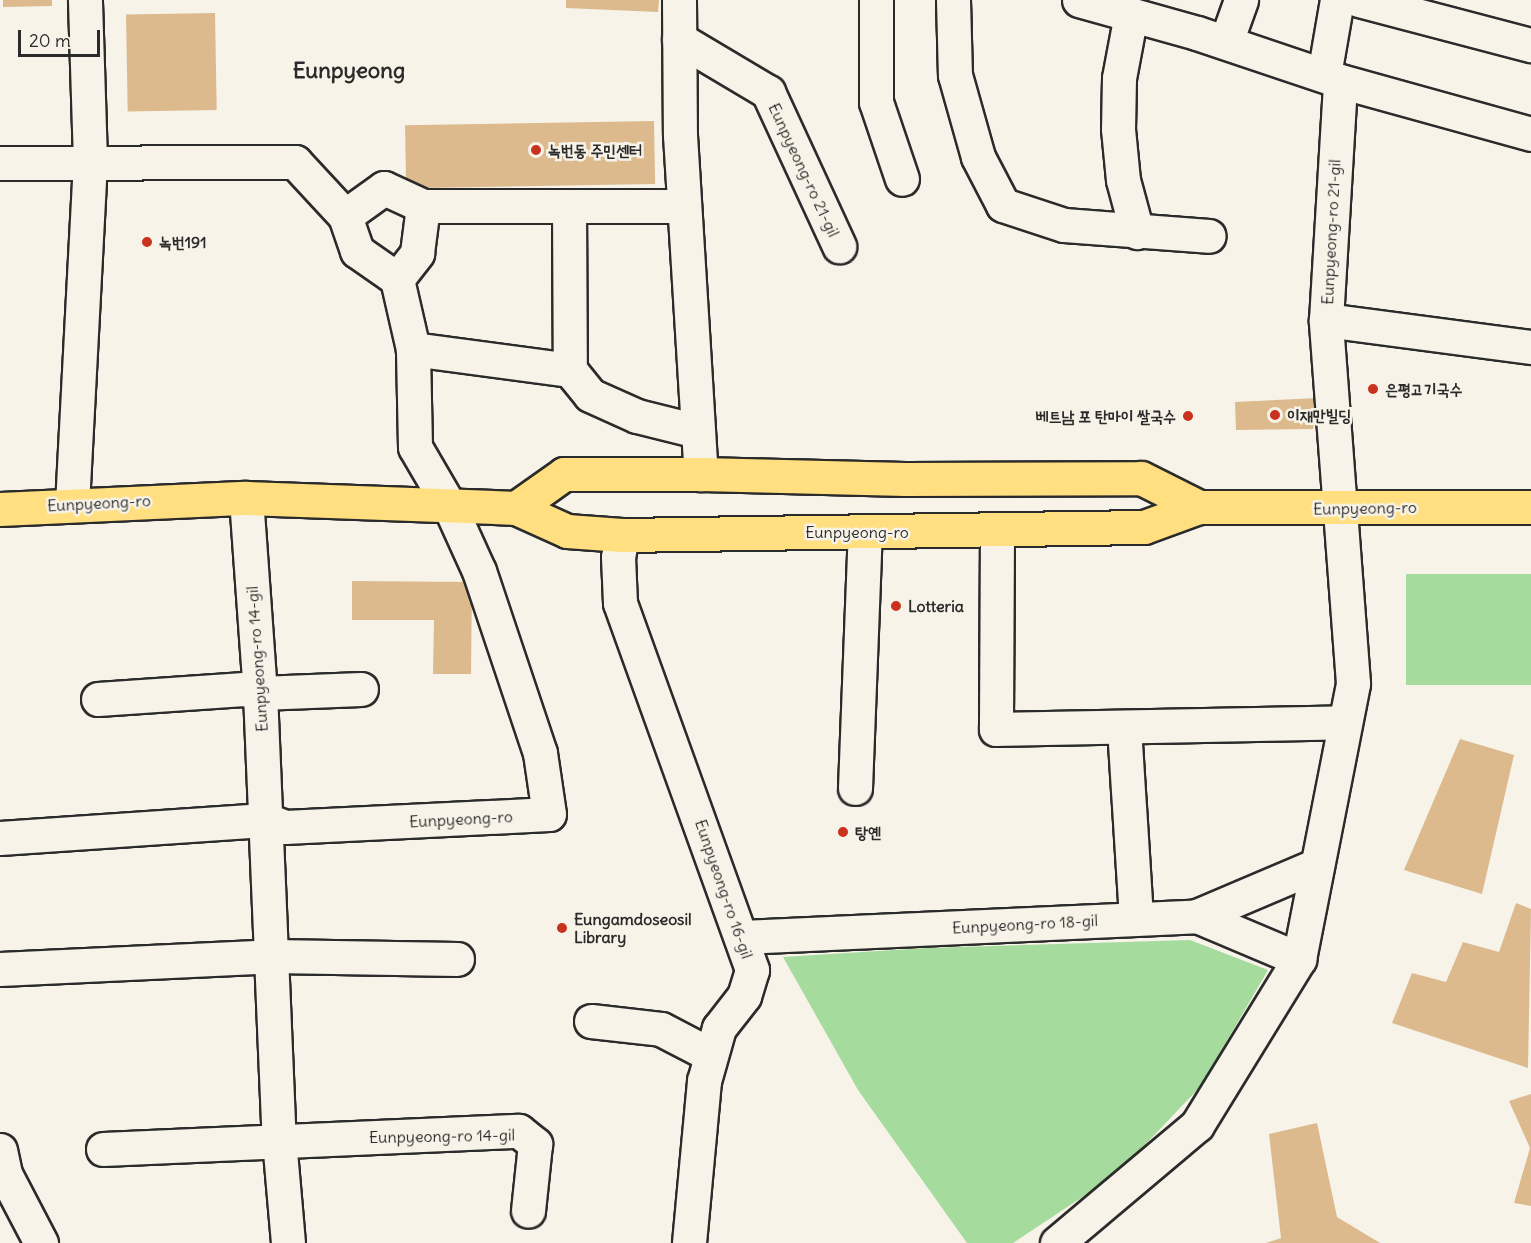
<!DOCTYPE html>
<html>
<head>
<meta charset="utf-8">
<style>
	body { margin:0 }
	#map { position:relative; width:1531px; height:1243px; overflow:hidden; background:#f7f3e8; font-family:Delius,"Poor Story",sans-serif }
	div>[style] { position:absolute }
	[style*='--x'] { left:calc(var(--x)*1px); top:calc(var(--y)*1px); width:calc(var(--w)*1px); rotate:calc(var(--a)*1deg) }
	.green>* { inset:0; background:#a6db9e; transform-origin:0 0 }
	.building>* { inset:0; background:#dcba8e; transform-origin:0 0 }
	.roads { filter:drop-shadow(2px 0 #2b2b2b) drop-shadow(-2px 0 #2b2b2b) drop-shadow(0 2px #2b2b2b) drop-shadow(0 -2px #2b2b2b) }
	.minor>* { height:33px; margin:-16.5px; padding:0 16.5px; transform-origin:16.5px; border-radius:16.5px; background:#f7f3e8 }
	.major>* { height:33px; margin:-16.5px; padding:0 16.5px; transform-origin:16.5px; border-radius:16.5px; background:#ffdf80 }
	.dots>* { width:16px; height:16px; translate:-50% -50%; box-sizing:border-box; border:3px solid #f7f3e8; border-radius:50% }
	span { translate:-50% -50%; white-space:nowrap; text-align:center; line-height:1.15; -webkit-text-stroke:5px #f7f3e8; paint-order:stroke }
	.poi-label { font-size:16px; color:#2b2b2b; font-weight:700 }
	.left { translate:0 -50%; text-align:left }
	.right { translate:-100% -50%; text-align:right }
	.street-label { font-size:16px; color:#2b2b2b }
	.district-label { font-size:22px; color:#2b2b2b; font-weight:700 }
	.scale { position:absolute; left:18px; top:30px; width:82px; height:27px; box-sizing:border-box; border:3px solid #2b2b2b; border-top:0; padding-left:8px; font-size:18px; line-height:21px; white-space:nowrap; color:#2b2b2b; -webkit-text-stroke:4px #f7f3e8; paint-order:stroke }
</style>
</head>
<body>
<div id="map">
	<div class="green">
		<div style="left:1531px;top:574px;width:111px;height:125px;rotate:90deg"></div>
		<div style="clip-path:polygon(1190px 940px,1268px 970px,1200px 1087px,1117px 1174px,1013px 1243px,967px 1243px,858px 1090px,783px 957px,926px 948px)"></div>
	</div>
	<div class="building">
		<div style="clip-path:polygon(3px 0,52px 0,52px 6px,3px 7px)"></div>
		<div style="clip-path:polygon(566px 0,659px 0,658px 12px,566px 8px)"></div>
		<div style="left:215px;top:13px;width:97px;height:89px;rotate:89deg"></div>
		<div style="left:654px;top:121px;width:63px;height:249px;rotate:89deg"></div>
		<div style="clip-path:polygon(1318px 398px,1313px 429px,1236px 430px,1235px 402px)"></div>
		<div style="clip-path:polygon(352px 581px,472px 582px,471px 674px,433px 674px,434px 620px,352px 620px)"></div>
		<div style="clip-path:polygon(1460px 739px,1514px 755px,1482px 894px,1404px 870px)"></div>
		<div style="clip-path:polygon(1516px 903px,1531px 909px,1528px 1068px,1392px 1023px,1412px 973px,1446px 982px,1463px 942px,1499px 952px)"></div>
		<div style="clip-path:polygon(1531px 1094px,1531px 1206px,1514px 1203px,1530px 1148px,1509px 1101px)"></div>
		<div style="clip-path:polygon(1317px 1123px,1337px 1217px,1380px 1243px,1266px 1243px,1281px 1238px,1269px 1134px)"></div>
	</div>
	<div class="roads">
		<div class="minor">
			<div style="--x:679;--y:0;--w:135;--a:89.6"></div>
			<div style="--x:680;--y:135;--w:340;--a:86.5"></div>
			<div style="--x:876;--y:0;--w:102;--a:90"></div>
			<div style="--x:876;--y:102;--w:81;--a:71.3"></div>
			<div style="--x:953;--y:0;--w:75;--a:88.5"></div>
			<div style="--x:955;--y:75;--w:85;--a:74.3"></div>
			<div style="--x:978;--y:157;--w:54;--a:62.5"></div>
			<div style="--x:1003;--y:205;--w:64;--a:18.2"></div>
			<div style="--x:1064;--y:225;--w:145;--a:4.3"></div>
			<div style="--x:1079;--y:0;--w:123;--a:15.6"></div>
			<div style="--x:1197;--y:33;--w:151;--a:18.6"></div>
			<div style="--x:1340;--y:81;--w:198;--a:15.5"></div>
			<div style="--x:1359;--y:0;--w:178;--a:14.7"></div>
			<div style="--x:1131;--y:14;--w:65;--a:100.6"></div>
			<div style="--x:1119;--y:78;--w:51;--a:91.1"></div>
			<div style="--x:1118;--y:129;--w:51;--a:84.4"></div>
			<div style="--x:1123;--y:180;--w:54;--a:74.9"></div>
			<div style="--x:679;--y:39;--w:104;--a:30.8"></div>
			<div style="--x:768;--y:92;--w:170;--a:65.2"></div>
			<div style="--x:1226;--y:42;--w:45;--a:-70.3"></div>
			<div style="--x:1324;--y:75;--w:76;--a:-80.2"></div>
			<div style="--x:0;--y:163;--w:295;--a:-0.2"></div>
			<div style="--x:295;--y:162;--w:74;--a:47.2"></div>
			<div style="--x:345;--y:216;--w:37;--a:71"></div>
			<div style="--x:357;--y:251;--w:49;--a:35"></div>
			<div style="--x:569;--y:206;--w:164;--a:89.7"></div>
			<div style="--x:570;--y:370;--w:32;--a:51"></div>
			<div style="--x:590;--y:395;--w:51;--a:24.1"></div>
			<div style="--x:637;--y:416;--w:62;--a:14"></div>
			<div style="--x:345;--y:216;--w:48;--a:-35.7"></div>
			<div style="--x:384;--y:188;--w:43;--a:24.8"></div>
			<div style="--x:423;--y:206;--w:261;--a:0"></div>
			<div style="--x:1326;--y:320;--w:207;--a:7.5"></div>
			<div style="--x:413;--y:349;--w:158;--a:7.6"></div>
			<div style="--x:246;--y:498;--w:196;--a:85.9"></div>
			<div style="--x:260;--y:693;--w:447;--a:87.6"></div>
			<div style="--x:279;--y:1140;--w:103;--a:85"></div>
			<div style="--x:72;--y:505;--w:344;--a:-87"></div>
			<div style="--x:90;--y:161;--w:161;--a:-91.8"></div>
			<div style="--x:997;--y:532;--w:197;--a:90.3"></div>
			<div style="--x:996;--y:729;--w:349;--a:-1.1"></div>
			<div style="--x:622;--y:535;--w:22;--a:100"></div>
			<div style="--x:618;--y:557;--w:46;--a:87.5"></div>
			<div style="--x:620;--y:603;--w:390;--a:70.2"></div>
			<div style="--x:752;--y:970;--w:27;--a:107"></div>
			<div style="--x:744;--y:996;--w:41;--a:128"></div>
			<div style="--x:719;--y:1028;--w:55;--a:105.8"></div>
			<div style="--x:704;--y:1081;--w:163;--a:95.3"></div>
			<div style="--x:98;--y:699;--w:146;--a:-3.9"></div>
			<div style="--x:244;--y:689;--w:16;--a:14"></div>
			<div style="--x:260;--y:693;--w:101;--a:-2.3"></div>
			<div style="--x:1124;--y:727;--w:192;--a:86.4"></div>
			<div style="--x:855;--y:788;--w:256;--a:-87.8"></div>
			<div style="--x:0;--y:838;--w:268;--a:-3.9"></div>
			<div style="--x:267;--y:820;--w:19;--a:21"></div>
			<div style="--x:285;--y:827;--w:264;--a:-2.8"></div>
			<div style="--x:549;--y:814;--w:62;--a:-98.4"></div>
			<div style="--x:540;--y:753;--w:192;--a:-108.5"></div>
			<div style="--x:479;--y:571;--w:70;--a:-114.4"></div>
			<div style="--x:450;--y:507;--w:69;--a:-120.3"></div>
			<div style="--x:415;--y:447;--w:98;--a:-91.2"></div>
			<div style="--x:413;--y:349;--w:72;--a:-102.9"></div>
			<div style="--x:397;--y:279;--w:33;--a:-52"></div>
			<div style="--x:417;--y:253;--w:47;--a:-82.7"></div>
			<div style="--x:1197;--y:916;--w:130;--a:-23"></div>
			<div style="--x:742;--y:937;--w:455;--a:-2.6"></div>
			<div style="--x:1197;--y:916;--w:111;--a:22.9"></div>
			<div style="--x:0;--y:969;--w:272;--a:-2.7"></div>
			<div style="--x:272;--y:956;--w:185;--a:0.9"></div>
			<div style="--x:591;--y:1021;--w:70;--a:6.5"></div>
			<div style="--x:661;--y:1029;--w:56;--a:27.5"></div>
			<div style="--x:103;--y:1149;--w:416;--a:-2.5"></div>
			<div style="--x:519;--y:1131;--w:21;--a:39"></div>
			<div style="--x:535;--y:1144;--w:67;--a:96"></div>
			<div style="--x:0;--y:1150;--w:25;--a:78"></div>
			<div style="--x:5;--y:1174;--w:78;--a:62.4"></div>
			<div style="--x:1057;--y:1243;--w:183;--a:-40.1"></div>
			<div style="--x:1197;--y:1125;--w:195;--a:-58.4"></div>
			<div style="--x:1299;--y:959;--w:281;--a:-78.9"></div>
			<div style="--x:1353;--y:683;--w:364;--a:-94.3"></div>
			<div style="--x:1326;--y:320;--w:239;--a:-86.6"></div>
		</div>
		<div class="major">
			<div style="--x:516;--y:508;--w:59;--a:-35.3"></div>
			<div style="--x:564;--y:474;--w:137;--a:0"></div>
			<div style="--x:701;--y:474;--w:204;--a:1.4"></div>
			<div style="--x:905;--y:479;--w:236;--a:-0.2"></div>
			<div style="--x:1141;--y:478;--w:65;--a:26.6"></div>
			<div style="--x:0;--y:509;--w:246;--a:-2.6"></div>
			<div style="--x:246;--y:498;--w:270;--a:2.1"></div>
			<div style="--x:516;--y:508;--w:56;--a:24.3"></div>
			<div style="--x:567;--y:531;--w:55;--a:4.2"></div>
			<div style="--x:622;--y:535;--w:522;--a:-0.88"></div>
			<div style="--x:1144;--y:527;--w:59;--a:-20"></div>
			<div style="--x:1199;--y:507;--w:332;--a:0"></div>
		</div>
	</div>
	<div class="dots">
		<div style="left:536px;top:150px;background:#c8321e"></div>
		<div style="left:147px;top:242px;background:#c8321e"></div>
		<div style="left:1373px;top:389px;background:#c8321e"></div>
		<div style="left:1275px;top:415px;background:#c8321e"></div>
		<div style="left:1188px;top:416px;background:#c8321e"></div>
		<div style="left:896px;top:606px;background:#c8321e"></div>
		<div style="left:843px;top:832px;background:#c8321e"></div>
		<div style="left:562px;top:928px;background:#c8321e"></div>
	</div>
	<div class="poi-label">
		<span class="left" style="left:548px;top:150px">녹번동 주민센터</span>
		<span class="left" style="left:159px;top:242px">녹번191</span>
		<span class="left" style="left:1385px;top:389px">은평고기국수</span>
		<span class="left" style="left:1287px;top:415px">이재만빌딩</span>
		<span class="right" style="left:1176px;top:416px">베트남 포 탄마이 쌀국수</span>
		<span class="left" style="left:908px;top:606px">Lotteria</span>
		<span class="left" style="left:855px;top:832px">탕옌</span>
		<span class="left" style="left:574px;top:928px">Eungamdoseosil<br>Library</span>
	</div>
	<div class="street-label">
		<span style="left:804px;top:170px;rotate:65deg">Eunpyeong-ro 21-gil</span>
		<span style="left:1331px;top:232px;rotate:-87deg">Eunpyeong-ro 21-gil</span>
		<span style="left:99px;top:503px;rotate:-3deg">Eunpyeong-ro</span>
		<span style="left:1365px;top:508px;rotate:-1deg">Eunpyeong-ro</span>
		<span style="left:857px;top:532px">Eunpyeong-ro</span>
		<span style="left:257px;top:659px;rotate:-94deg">Eunpyeong-ro 14-gil</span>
		<span style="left:461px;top:819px;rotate:-3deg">Eunpyeong-ro</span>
		<span style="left:724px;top:889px;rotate:71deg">Eunpyeong-ro 16-gil</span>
		<span style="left:1025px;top:924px;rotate:-3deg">Eunpyeong-ro 18-gil</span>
		<span style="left:442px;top:1136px;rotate:-1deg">Eunpyeong-ro 14-gil</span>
	</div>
	<div class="district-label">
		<span style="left:349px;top:71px">Eunpyeong</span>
	</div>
	<div class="scale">20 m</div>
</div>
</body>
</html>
